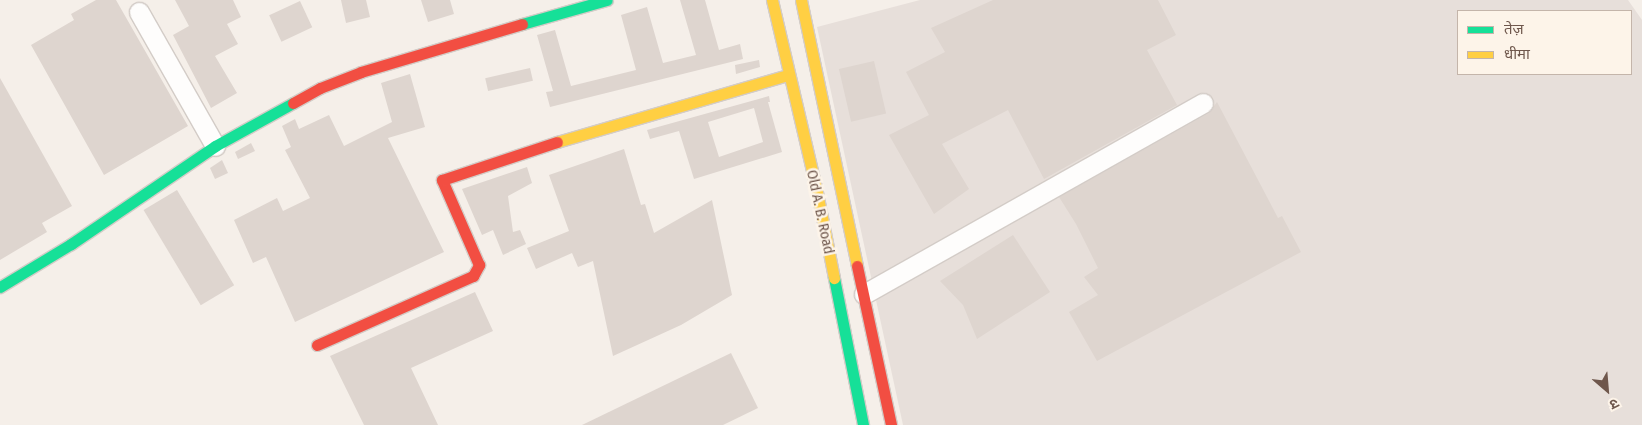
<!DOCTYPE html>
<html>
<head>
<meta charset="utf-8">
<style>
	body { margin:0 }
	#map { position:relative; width:1642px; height:425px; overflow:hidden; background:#f5efe9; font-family:"Fira Sans Condensed","Noto Sans Devanagari",sans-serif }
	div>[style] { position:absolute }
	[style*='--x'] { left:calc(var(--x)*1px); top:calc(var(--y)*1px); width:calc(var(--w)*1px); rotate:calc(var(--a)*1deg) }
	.industrial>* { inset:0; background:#e7dfda }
	.building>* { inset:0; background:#ded5cf; transform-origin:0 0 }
	.roads { filter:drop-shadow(1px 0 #d3ccc7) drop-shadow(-1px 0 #d3ccc7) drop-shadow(0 1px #d3ccc7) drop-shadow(0 -1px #d3ccc7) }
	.street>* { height:19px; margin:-9.5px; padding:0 9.5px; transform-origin:9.5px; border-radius:9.5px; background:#fefdfc }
	.fast>* { height:11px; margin:-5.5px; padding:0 5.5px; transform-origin:5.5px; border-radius:5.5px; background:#16e098 }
	.slow>* { height:11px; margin:-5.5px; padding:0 5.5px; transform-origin:5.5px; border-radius:5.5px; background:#ffcf43 }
	.jam>* { height:11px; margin:-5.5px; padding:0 5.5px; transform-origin:5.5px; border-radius:5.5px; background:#f24e42 }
	span { translate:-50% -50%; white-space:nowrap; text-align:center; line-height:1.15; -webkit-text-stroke:5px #fdf4e9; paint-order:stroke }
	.street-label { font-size:15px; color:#6f574c }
	.legend { position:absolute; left:1457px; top:10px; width:175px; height:65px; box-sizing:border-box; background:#fdf4e9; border:1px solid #c4b5aa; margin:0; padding:6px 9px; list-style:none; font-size:15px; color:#6f574c }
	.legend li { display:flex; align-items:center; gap:10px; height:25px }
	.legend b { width:25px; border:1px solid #c4b5aa }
	.north { position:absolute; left:1582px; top:365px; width:50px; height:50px; -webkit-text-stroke:4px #fdf4e9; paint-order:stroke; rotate:153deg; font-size:14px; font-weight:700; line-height:20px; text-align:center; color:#6f574c }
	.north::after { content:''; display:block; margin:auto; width:18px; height:22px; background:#6f574c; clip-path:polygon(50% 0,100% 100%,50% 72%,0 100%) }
</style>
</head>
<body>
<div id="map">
	<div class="industrial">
		<div style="clip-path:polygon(evenodd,920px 0,1628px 0,1642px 20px,1642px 425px,903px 425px,817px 27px,920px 0,1458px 11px,1631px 11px,1631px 74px,1458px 74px,1458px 11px)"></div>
	</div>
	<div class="building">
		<div style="clip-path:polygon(96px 0,116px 0,188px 126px,104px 175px,31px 45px,74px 20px,71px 14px)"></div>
		<div style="clip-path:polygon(175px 0,233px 0,241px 17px,227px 24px,238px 44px,215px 56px,237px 93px,211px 108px,173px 35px,189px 26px)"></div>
		<div style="clip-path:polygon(341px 0,366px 0,370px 17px,346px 23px)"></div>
		<div style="clip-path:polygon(421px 0,450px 0,454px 14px,428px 22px)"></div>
		<div style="clip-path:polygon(680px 0,705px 0,719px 50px,740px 44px,743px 59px,550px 107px,546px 92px,553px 91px,537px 35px,555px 30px,571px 86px,636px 70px,621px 15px,647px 7px,663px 63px,696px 55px)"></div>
		<div style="clip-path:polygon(993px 0,1158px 0,1176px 35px,1147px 50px,1177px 105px,1044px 179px,1008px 110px,942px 144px,969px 189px,934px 214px,889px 135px,929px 115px,906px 72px,945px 52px,931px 28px)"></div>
		<div style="left:300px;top:1px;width:29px;height:34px;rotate:65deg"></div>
		<div style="clip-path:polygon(759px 60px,760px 67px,736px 74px,735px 65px)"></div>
		<div style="left:874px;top:61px;width:54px;height:36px;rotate:77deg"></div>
		<div style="left:530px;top:68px;width:13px;height:46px;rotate:77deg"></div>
		<div style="clip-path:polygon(410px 74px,425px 127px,388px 138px,444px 252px,295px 322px,266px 257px,253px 263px,234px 220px,277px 198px,283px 211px,310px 198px,285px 150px,291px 147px,282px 126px,295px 119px,299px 129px,329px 115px,344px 146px,392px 122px,381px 83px)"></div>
		<div style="clip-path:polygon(0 78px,72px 206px,42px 223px,47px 232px,0 260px)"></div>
		<div style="clip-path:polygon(evenodd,769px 96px,770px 102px,768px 102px,782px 152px,694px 179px,679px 131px,650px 139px,647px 130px,769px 96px,754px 108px,763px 142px,719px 157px,708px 122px,754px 108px)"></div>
		<div style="clip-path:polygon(1217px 102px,1278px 218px,1282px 216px,1301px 252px,1097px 361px,1069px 312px,1098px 295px,1084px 277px,1098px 268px,1076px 224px,1059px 197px,1209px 113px)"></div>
		<div style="clip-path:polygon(251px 143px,255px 151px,238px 159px,235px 152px)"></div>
		<div style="clip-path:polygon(624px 149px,641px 205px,645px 204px,654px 233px,712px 200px,732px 295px,681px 325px,613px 356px,593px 261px,578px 267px,572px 253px,536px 269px,527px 248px,569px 231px,549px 175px)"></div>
		<div style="clip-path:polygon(222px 160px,228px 173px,215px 179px,210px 168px)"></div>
		<div style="clip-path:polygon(527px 167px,532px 183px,508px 196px,513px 232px,520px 230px,526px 244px,503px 255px,493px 230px,482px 235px,462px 189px)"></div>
		<div style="left:177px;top:190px;width:111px;height:39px;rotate:59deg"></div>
		<div style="clip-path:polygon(1013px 235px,1050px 292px,977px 339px,963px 305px,940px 281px)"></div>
		<div style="clip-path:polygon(475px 292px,493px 331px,411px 368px,438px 425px,364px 425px,330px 356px)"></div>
		<div style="clip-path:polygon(731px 353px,758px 408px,723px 425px,582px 425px)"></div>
	</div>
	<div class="roads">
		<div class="street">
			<div style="--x:139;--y:12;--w:154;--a:60.4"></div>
			<div style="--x:864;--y:294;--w:389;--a:-29.4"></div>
		</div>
		<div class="fast">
			<div style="--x:522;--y:24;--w:88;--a:-15.8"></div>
			<div style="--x:834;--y:278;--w:150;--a:78.8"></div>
			<div style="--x:0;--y:287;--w:83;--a:-31.2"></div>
			<div style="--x:71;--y:244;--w:174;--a:-34.2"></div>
			<div style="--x:215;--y:146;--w:89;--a:-28.9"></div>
		</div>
		<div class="slow">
			<div style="--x:772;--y:0;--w:192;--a:76.8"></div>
			<div style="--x:816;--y:187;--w:93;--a:78.8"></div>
			<div style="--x:801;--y:0;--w:272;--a:78.1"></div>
			<div style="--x:557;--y:142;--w:241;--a:-16.2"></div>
		</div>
		<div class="jam">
			<div style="--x:293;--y:103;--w:31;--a:-29"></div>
			<div style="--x:320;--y:88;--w:44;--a:-21.3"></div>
			<div style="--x:361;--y:72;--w:168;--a:-16.6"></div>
			<div style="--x:857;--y:266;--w:163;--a:77.9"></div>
			<div style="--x:317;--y:345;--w:171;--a:-23.9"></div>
			<div style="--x:473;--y:276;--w:13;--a:-61"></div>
			<div style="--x:479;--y:265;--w:93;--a:-113.5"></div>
			<div style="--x:442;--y:180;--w:121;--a:-18.3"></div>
		</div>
	</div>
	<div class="street-label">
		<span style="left:820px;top:212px;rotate:78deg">Old A. B. Road</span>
	</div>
	<ul class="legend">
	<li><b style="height:6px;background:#16e098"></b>तेज़</li>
	<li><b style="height:6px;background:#ffcf43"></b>धीमा</li>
	</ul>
	<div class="north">उ</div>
</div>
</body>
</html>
